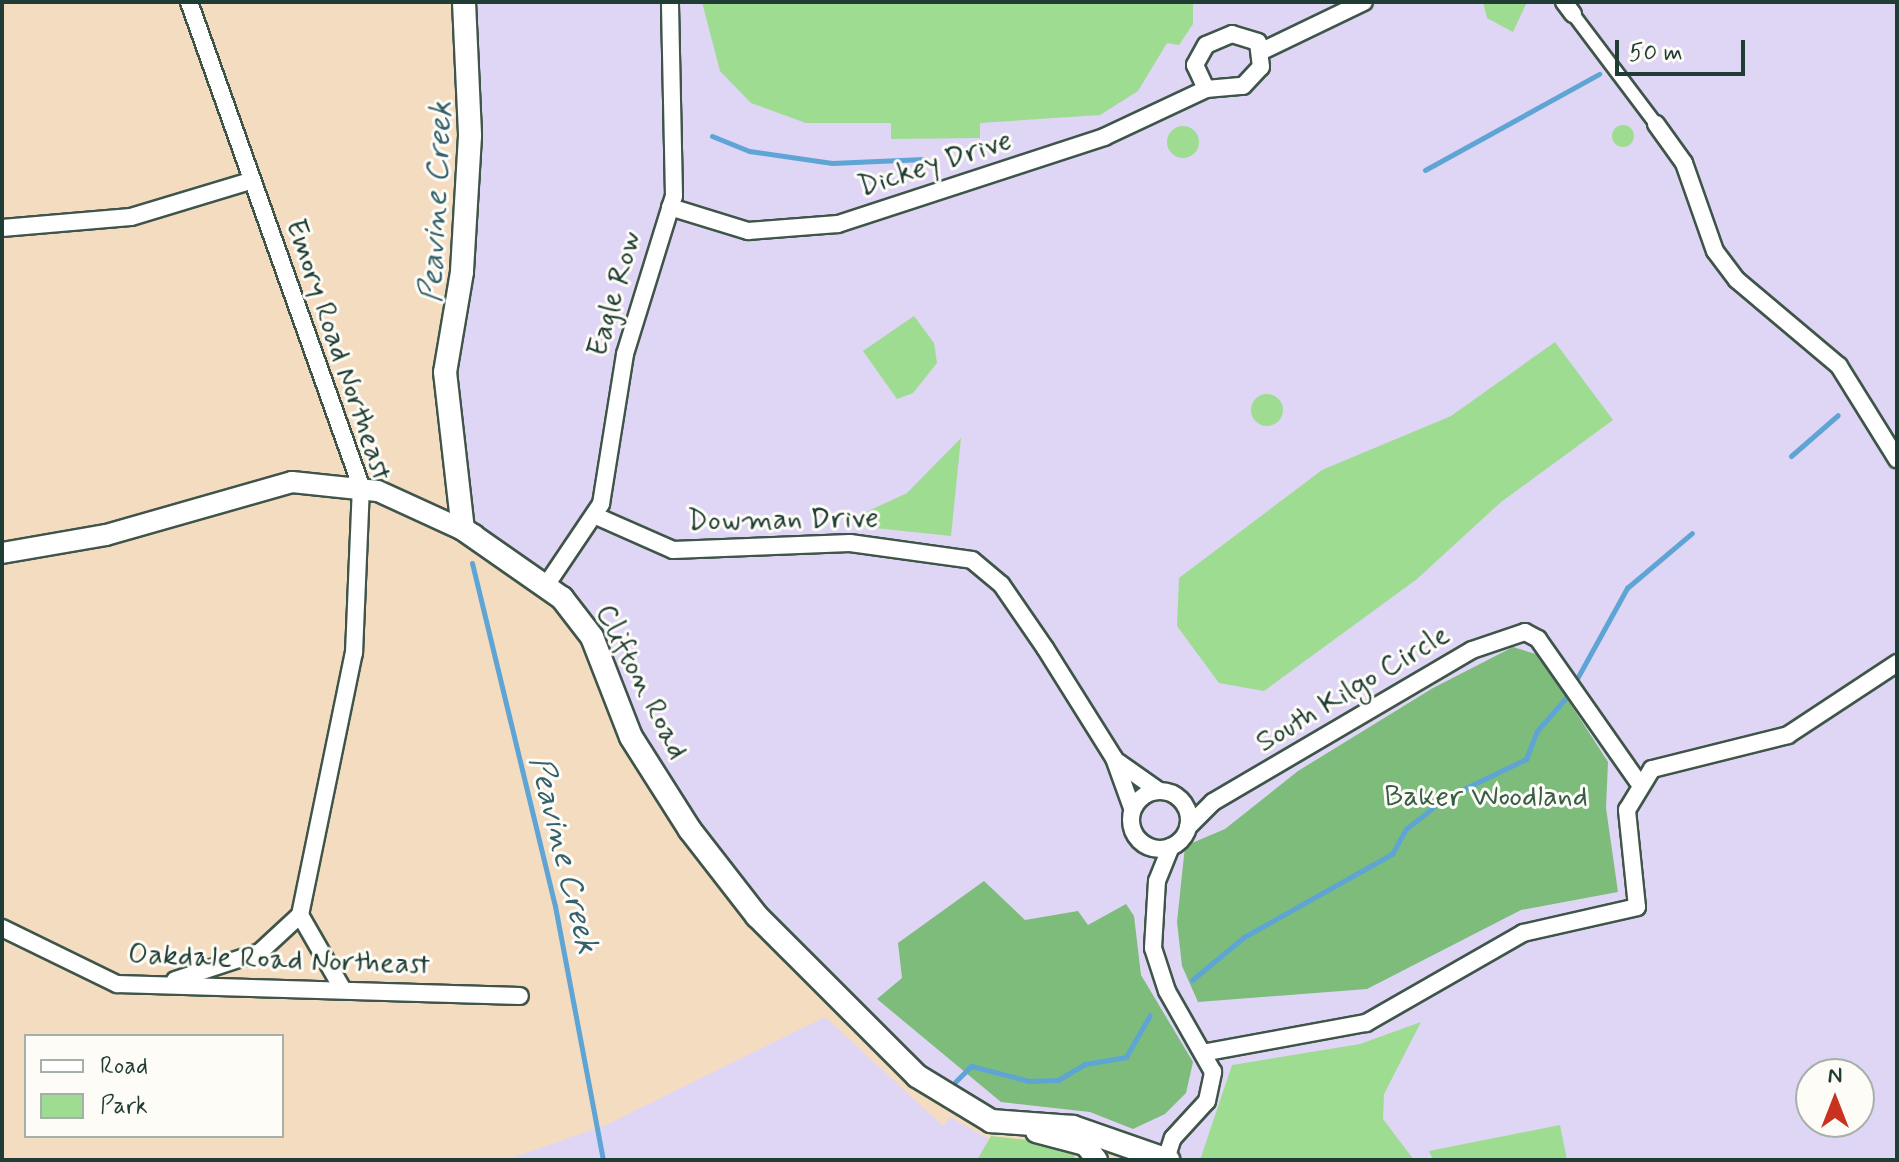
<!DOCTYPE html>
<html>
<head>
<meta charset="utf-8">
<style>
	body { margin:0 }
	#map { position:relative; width:1899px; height:1162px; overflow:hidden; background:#f4dcc0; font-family:Mynerve,sans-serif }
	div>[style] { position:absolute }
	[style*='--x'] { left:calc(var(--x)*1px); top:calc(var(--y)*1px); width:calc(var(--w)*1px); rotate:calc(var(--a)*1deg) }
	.built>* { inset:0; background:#dfd5f5 }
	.green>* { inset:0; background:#9edc91 }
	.round { border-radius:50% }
	.forest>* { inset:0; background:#7ebc7b }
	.stream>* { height:5px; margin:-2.5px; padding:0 2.5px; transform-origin:2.5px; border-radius:2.5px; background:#5ea4d4 }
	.roads { filter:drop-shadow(2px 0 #3f5549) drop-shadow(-2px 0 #3f5549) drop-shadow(0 2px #3f5549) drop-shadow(0 -2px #3f5549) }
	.pedestrian>* { height:12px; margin:-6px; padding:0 6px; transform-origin:6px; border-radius:6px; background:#fff }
	.minor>* { height:16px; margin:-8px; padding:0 8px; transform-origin:8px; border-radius:8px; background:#fff }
	.minor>.ring { margin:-8px; padding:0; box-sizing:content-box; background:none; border:16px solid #fff; border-radius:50% }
	.tertiary>* { height:20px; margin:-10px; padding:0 10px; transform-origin:10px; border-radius:10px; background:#fff }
	.secondary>* { height:22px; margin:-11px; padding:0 11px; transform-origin:11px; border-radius:11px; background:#fff }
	span { translate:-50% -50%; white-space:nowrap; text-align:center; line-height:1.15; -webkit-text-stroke:6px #fdfcf7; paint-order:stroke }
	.street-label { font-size:30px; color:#1f3d34 }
	.park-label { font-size:30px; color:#385d47 }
	.water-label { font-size:32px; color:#35616c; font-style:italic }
	.frame { position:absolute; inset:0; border:4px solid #1f3d34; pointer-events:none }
	.legend { position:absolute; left:24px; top:1034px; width:260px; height:104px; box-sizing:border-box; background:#fdfcf7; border:2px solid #a4b0a9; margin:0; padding:10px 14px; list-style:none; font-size:24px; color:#1f3d34 }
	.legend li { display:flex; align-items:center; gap:16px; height:40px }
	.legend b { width:40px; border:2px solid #a4b0a9 }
	.north { position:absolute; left:1795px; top:1058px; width:80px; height:80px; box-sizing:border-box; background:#fdfcf7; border:2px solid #a4b0a9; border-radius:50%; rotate:0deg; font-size:22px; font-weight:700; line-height:32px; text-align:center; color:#1f3d34 }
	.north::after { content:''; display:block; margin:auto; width:28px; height:36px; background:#c8321e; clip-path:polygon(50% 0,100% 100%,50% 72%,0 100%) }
	.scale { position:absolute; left:1615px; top:40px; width:130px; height:36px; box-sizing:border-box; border:4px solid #1f3d34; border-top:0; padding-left:10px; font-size:24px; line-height:28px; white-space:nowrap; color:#1f3d34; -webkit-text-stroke:6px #fdfcf7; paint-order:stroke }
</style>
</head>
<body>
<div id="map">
	<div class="built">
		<div style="clip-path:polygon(evenodd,464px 2px,1897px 2px,1897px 1160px,1168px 1160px,946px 1098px,690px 830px,592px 637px,463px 529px,445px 372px,462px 272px,464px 2px,1811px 1074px,1859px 1074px,1859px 1122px,1811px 1122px,1811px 1074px)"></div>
		<div style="clip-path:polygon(825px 1017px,943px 1126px,950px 1117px,1026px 1160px,506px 1160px,606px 1125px)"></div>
	</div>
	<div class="green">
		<div style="clip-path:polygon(702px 2px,1193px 2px,1193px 24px,1179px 45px,1167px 43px,1138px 91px,1100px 115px,980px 123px,980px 138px,891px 139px,891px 123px,806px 123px,751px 103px,720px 71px)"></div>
		<div style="clip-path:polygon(1483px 2px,1527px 2px,1513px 32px,1487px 18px)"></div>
		<div class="round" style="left:1612px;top:125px;width:22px;height:22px"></div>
		<div class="round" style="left:1167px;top:126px;width:32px;height:32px"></div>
		<div style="clip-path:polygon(914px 316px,934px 343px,937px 363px,913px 393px,897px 399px,863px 351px)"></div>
		<div style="clip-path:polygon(1555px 342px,1613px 420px,1501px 502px,1417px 579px,1264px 691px,1219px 683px,1177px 626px,1179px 578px,1322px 470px,1451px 416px)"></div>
		<div class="round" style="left:1251px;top:394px;width:32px;height:32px"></div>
		<div style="clip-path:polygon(961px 438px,951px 536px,856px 526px,851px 519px,907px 493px)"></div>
		<div style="clip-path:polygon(1421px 1022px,1384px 1094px,1383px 1119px,1414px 1160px,1200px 1160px,1232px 1065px,1360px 1044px)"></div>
		<div style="clip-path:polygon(1560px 1125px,1567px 1160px,1433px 1160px,1429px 1151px)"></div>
		<div style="clip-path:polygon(991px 1136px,1055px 1143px,1077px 1152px,1073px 1160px,977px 1160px)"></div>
	</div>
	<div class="forest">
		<div style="clip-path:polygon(1513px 647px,1539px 655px,1608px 762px,1606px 808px,1618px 892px,1521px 910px,1367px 989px,1198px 1002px,1182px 966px,1177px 922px,1185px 846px,1225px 829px,1298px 771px,1433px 688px)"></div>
		<div style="clip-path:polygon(984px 881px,1025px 920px,1078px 911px,1088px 925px,1126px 904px,1134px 916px,1141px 975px,1193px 1062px,1186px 1093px,1165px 1114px,1133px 1129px,1090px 1112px,1001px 1102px,877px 999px,902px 978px,898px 943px)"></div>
	</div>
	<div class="stream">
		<div style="--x:712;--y:136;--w:40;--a:22"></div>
		<div style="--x:749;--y:151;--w:84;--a:8.2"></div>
		<div style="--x:832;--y:163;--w:92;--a:-2.5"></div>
		<div style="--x:1425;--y:170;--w:199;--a:-28.9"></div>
		<div style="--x:1791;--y:456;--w:62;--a:-41.1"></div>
		<div style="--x:472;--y:563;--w:353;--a:76.4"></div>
		<div style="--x:555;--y:906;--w:258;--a:79.3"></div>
		<div style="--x:1574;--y:684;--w:110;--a:-61.1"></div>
		<div style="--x:1627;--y:588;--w:85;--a:-40.2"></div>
		<div style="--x:1192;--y:980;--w:67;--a:-39.6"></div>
		<div style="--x:1244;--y:937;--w:170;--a:-29.3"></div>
		<div style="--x:1392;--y:854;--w:29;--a:-61"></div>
		<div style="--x:1406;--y:829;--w:50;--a:-38.5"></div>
		<div style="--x:1445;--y:798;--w:90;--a:-25.7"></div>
		<div style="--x:1526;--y:759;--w:30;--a:-69"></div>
		<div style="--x:1537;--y:731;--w:50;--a:-49"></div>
		<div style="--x:955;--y:1082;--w:23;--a:-45"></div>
		<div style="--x:971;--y:1066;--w:60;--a:14.5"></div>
		<div style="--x:1029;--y:1081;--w:29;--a:-2"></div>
		<div style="--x:1058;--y:1080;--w:31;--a:-31"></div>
		<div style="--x:1085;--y:1064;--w:42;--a:-9.7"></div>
		<div style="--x:1126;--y:1057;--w:48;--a:-60.3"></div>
	</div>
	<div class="roads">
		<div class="pedestrian">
			<div style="--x:1573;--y:14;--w:138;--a:53"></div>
		</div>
		<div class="minor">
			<div style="--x:1564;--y:2;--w:15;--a:53"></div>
			<div style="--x:1262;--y:51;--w:113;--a:-25.7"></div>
			<div style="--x:1656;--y:124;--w:48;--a:54.3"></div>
			<div style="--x:1684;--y:163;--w:93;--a:70.6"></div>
			<div style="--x:1715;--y:251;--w:36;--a:53"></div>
			<div style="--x:1737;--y:280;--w:133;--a:40.1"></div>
			<div style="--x:1839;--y:366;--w:110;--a:58.1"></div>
			<div style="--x:670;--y:207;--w:82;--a:17.1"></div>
			<div style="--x:748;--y:231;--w:90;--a:-4.4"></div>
			<div style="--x:838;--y:224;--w:280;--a:-18.1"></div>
			<div style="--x:1104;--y:137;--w:113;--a:-25.2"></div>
			<div style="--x:1206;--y:89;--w:37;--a:-5"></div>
			<div style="--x:1243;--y:86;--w:26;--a:-47"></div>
			<div style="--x:1261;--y:67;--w:25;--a:-97"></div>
			<div style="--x:1258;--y:42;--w:27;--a:-163"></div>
			<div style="--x:1232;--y:34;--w:28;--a:157"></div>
			<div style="--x:1206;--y:45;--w:23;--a:119"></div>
			<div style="--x:1195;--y:65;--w:26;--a:65"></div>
			<div style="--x:2;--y:228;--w:129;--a:-4.9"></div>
			<div style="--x:131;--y:217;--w:124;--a:-16.8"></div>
			<div style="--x:596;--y:516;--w:84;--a:23.8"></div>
			<div style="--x:673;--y:550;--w:177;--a:-2.3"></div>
			<div style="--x:850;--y:543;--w:123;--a:7.9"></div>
			<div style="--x:972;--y:560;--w:38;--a:40"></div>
			<div style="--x:1001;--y:584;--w:78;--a:55.5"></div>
			<div style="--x:1045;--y:648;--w:130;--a:57.9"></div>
			<div style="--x:1114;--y:758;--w:53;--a:70.2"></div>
			<div style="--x:547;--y:584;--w:97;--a:-56"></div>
			<div style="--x:601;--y:504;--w:152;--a:-80.9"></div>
			<div style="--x:625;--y:354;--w:165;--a:-72.8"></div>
			<div style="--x:674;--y:196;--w:194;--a:-91.2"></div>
			<div style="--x:1118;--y:762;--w:50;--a:35.3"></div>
			<div class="ring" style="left:1131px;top:791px;width:42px;height:42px"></div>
			<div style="--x:1188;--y:827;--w:35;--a:-45"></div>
			<div style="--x:1213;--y:802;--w:300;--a:-30.4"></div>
			<div style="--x:1472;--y:650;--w:56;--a:-18.8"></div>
			<div style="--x:1525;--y:632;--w:15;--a:28"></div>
			<div style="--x:1538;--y:639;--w:174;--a:55"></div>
			<div style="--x:300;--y:915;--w:84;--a:60.1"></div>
			<div style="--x:2;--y:928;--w:128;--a:26"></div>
			<div style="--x:117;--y:984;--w:403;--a:1.7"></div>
			<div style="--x:175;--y:980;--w:89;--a:-18.2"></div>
			<div style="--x:260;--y:952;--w:54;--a:-42.8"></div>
			<div style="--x:300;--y:915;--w:268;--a:-78.4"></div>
			<div style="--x:354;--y:653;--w:167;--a:-87.6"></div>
			<div style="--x:361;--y:486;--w:514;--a:-109.56"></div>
			<div style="--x:1208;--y:1052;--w:161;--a:-10.4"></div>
			<div style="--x:1366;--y:1023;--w:181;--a:-29.8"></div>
			<div style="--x:1523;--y:933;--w:117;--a:-12.8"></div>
			<div style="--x:1637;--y:907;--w:98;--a:-95.9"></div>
			<div style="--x:1627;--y:810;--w:48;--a:-58.6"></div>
			<div style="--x:1652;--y:769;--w:140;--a:-14"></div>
			<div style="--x:1788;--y:735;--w:131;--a:-33.4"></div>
			<div style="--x:1166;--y:1159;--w:22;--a:-72"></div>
			<div style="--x:1173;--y:1138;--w:50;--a:-47.4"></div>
			<div style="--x:1207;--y:1101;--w:30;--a:-78"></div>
			<div style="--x:1213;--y:1072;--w:93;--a:-119.6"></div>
			<div style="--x:1167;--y:991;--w:45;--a:-108"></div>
			<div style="--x:1153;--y:948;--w:67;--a:-86.6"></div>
			<div style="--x:1157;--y:881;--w:37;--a:-68"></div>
		</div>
		<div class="tertiary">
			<div style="--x:2;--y:553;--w:106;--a:-9.8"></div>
			<div style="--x:106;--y:535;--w:193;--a:-15.9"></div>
			<div style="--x:292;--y:482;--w:86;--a:6"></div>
			<div style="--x:378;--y:491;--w:106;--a:24.6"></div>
			<div style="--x:1036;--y:1132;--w:51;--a:14.9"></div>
			<div style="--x:1085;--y:1145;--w:19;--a:51"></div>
		</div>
		<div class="secondary">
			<div style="--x:464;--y:2;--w:134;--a:87.4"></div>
			<div style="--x:470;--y:136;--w:136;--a:93.4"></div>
			<div style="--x:462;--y:272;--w:101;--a:99.6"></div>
			<div style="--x:445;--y:372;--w:158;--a:83.5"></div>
			<div style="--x:463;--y:529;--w:121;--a:34.9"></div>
			<div style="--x:562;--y:598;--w:49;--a:52.4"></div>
			<div style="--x:592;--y:637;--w:107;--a:68.7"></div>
			<div style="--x:631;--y:737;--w:110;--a:57.6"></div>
			<div style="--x:690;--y:830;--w:109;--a:52.1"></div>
			<div style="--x:757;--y:916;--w:226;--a:45"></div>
			<div style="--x:917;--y:1076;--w:87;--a:31.3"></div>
			<div style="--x:991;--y:1121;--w:82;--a:4.2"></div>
			<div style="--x:1073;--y:1127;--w:101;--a:19.2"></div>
		</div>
	</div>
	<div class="street-label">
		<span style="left:935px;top:164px;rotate:-18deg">Dickey Drive</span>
		<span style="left:615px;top:294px;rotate:-74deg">Eagle Row</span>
		<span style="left:338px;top:350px;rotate:71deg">Emory Road Northeast</span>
		<span style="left:783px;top:520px;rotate:-1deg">Dowman Drive</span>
		<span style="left:641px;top:682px;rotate:63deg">Clifton Road</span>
		<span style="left:1353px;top:689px;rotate:-31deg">South Kilgo Circle</span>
		<span style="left:279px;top:960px;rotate:2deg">Oakdale Road Northeast</span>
	</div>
	<div class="park-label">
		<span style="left:1486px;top:797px">Baker Woodland</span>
	</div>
	<div class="water-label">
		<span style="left:437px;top:202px;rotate:-87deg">Peavine Creek</span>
		<span style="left:563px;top:855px;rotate:76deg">Peavine Creek</span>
	</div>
	<div class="frame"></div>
	<ul class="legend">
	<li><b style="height:10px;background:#fff"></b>Road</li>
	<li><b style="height:22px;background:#9edc91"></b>Park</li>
	</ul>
	<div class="north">N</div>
	<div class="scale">50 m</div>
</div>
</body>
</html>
